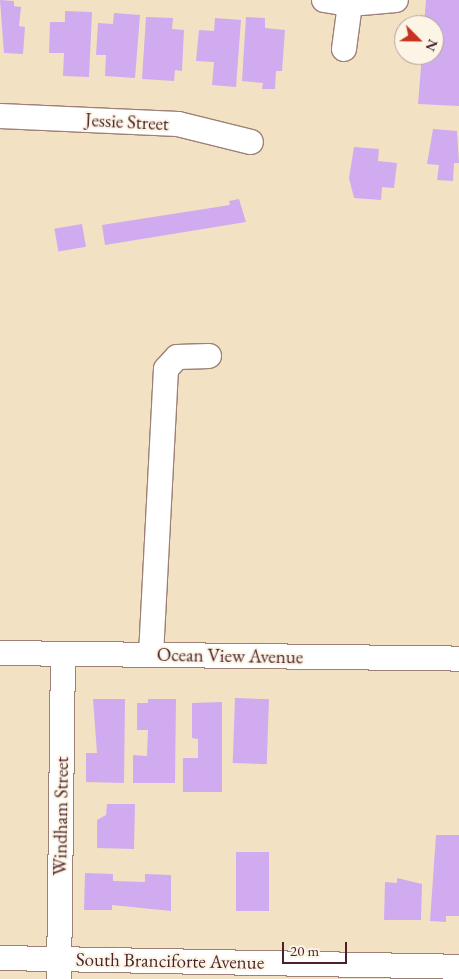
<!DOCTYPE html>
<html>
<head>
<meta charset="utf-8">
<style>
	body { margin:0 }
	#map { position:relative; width:459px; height:979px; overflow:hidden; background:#f3e1c3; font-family:"EB Garamond",serif }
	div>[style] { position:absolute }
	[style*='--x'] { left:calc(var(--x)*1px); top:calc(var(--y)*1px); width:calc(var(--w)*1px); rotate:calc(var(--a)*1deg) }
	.building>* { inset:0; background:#d0abf0; transform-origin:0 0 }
	.roads { filter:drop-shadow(1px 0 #9e8077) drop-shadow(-1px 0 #9e8077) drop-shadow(0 1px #9e8077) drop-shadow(0 -1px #9e8077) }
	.minor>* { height:24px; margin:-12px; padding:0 12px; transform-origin:12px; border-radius:12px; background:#fff }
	span { translate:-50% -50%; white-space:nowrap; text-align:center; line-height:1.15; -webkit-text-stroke:4px #fcf5e5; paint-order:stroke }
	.street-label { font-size:19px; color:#4a1f2b }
	.north { position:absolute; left:394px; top:15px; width:50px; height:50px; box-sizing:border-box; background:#fcf5e5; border:1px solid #b59f9b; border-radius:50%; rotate:113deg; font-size:14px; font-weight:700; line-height:20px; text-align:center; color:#4a1f2b }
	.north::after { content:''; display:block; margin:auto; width:18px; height:22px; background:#c8321e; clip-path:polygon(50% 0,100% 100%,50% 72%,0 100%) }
	.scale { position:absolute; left:282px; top:942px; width:65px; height:22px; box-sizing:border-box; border:2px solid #4a1f2b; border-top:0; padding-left:6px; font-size:15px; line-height:18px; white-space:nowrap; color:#4a1f2b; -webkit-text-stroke:4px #fcf5e5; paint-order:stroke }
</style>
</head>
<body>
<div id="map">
	<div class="building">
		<div style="clip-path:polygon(0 0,14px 1px,14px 6px,21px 7px,19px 26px,25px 27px,23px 54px,4px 53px)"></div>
		<div style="clip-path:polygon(426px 0,459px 0,459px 106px,418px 104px,422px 55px,434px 55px,434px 25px,424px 25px)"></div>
		<div style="clip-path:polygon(65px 11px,92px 12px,89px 77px,63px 76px,64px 53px,49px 53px,50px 22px,65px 22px)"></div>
		<div style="clip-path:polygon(114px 13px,140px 15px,135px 78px,105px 76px,106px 55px,96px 55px,98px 23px,113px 24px)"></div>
		<div style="clip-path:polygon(146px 17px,173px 18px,172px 29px,184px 30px,182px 71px,175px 70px,174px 81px,142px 79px)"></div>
		<div style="clip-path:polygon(246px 17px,265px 18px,265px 28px,285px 30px,282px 71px,276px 71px,275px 89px,262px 89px,263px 83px,242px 81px)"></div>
		<div style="clip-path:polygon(215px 18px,241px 20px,236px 87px,212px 85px,214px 62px,196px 61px,199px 30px,214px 31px)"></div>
		<div style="clip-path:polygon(433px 129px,457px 131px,459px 163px,454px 163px,453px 181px,437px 180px,439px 165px,427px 164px)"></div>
		<div style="clip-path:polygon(354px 147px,379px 149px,378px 161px,397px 163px,394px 188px,382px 187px,381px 200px,354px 198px,349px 178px)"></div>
		<div style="clip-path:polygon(239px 199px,246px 222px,105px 245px,102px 225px,230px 205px,229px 201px)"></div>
		<div style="left:82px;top:224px;width:23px;height:28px;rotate:80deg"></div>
		<div style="left:235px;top:698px;width:34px;height:65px;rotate:2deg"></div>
		<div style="clip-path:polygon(93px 699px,125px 699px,124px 783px,86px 782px,86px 753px,97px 753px)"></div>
		<div style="clip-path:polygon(148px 699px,176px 699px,175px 783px,133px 783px,133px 755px,147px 756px,148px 730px,137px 730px,137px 703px,148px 703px)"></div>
		<div style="clip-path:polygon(222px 702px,222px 792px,183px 792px,183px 758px,198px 758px,198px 739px,192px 738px,192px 703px)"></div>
		<div style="clip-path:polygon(107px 804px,135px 804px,134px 849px,97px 848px,97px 820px,106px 815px)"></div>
		<div style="clip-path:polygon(436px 835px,459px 835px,459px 916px,446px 916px,446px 922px,430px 921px)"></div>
		<div style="left:236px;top:852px;width:33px;height:59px"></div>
		<div style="clip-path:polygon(85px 873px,113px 874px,113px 881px,145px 882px,145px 874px,171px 875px,171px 911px,112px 905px,112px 910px,84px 910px)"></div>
		<div style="clip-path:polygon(397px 878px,422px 884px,421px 920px,384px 920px,385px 882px,397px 883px)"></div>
	</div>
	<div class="roads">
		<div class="minor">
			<div style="--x:324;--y:0;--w:26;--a:9"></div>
			<div style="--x:350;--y:4;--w:46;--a:-5"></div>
			<div style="--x:344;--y:49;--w:45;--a:-82.4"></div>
			<div style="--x:0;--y:116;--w:178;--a:2.6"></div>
			<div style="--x:178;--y:124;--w:75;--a:13.9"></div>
			<div style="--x:0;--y:653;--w:459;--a:0.7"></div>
			<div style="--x:151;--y:655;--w:286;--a:-87"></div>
			<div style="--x:166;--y:369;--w:16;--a:-47"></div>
			<div style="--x:177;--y:357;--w:32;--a:-2"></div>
			<div style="--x:0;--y:958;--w:459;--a:1.1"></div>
			<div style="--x:59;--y:979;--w:325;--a:-89.3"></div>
		</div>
	</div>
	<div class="street-label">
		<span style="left:127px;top:122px;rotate:3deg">Jessie Street</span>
		<span style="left:230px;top:656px;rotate:1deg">Ocean View Avenue</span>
		<span style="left:61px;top:816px;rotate:-89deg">Windham Street</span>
		<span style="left:170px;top:961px;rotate:1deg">South Branciforte Avenue</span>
	</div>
	<div class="north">N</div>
	<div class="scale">20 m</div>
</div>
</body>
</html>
